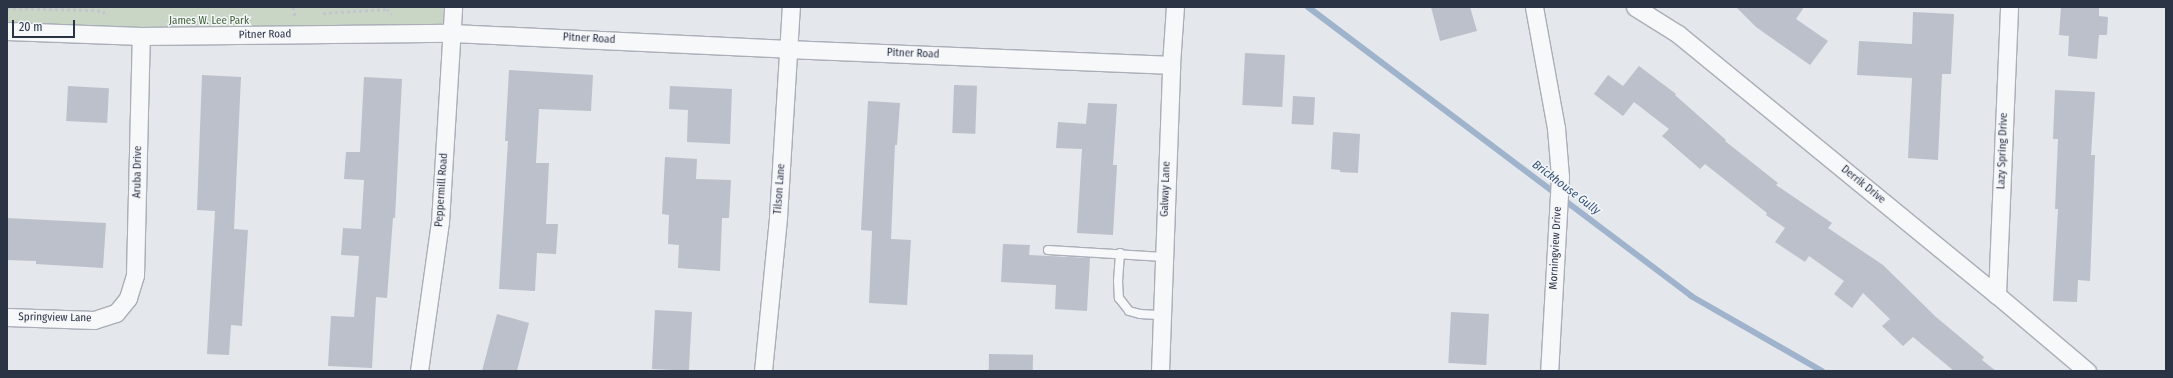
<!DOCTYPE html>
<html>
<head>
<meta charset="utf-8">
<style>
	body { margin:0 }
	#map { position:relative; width:2173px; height:378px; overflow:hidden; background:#e4e7ec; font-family:"Fira Sans Condensed",sans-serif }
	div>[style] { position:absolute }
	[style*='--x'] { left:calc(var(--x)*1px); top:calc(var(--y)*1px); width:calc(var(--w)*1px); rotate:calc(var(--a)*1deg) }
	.green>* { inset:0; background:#c9d6c5; transform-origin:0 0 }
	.stream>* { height:6px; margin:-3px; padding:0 3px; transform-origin:3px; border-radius:3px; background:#9fb4cc }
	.building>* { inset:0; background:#bbc0ca; transform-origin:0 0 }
	.path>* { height:2.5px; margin-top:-1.25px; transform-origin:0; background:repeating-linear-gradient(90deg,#c2c5cb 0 3px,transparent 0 6px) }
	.roads { filter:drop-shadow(1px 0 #a9aeb7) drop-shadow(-1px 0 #a9aeb7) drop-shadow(0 1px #a9aeb7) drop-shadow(0 -1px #a9aeb7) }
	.service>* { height:8px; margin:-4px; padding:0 4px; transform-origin:4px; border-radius:4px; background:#f7f8fa }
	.minor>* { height:17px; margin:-8.5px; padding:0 8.5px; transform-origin:8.5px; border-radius:8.5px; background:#f7f8fa }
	span { translate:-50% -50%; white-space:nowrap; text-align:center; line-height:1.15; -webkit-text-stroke:3px #f4f6f9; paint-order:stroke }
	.park-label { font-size:11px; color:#3f6138 }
	.street-label { font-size:11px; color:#2b3445 }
	.water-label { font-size:12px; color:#34527a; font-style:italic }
	.frame { position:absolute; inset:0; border:8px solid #2b3445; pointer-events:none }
	.scale { position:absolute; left:12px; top:20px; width:63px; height:18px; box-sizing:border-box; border:2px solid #2b3445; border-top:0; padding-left:5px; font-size:12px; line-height:14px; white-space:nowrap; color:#2b3445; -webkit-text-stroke:3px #f4f6f9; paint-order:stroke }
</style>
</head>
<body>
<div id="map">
	<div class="green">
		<div style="left:7px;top:7px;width:446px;height:24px"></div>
	</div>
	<div class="stream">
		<div style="--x:1308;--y:7;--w:480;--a:37"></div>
		<div style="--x:1691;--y:296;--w:151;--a:29.8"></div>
	</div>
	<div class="building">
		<div style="clip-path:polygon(1431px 7px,1470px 7px,1477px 31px,1440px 41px)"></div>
		<div style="clip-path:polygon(1736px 7px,1804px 7px,1796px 19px,1828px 41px,1810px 65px,1756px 27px)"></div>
		<div style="clip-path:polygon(2061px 7px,2099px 7px,2099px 16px,2108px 17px,2107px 35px,2099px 35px,2097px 59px,2068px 56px,2069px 36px,2059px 35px)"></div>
		<div style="clip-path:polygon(1913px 12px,1954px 14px,1951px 74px,1942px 74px,1938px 160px,1908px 158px,1912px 78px,1857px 75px,1859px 41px,1912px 44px)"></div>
		<div style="left:1245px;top:53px;width:40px;height:52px;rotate:3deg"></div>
		<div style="clip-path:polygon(1639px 66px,1676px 94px,1675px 95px,1726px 140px,1725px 141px,1778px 183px,1776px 185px,1832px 223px,1828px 228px,1883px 265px,1936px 317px,1984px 357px,1982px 360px,1996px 371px,1954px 371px,1913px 337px,1903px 346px,1882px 326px,1890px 319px,1863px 293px,1852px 308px,1834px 294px,1844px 281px,1809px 256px,1805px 262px,1775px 242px,1785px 228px,1766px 215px,1767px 213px,1705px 164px,1700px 169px,1662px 136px,1669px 129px,1634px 102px,1623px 116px,1594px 94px,1608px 75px,1623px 86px)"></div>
		<div style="clip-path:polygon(509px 70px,593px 75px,591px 111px,539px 109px,536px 163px,549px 163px,546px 224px,558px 224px,556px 254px,537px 253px,535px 291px,499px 289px,508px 141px,505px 141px)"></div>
		<div style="clip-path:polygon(202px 75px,241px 77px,234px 229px,248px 230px,242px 326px,231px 325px,229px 355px,207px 354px,215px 211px,197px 210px)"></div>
		<div style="clip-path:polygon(364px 77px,402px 79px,395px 218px,393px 218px,387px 298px,376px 297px,372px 368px,328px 366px,331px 316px,354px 317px,359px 256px,341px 255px,343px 228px,361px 229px,364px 180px,344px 179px,346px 152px,360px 152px)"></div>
		<div style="left:954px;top:85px;width:23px;height:48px;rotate:2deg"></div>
		<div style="left:68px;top:86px;width:41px;height:35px;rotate:3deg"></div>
		<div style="clip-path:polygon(670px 86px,732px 89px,730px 144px,687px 142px,688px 110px,669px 109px)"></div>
		<div style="clip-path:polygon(2055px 90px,2095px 92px,2091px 155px,2095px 155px,2090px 281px,2078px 280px,2077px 302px,2053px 301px,2058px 209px,2055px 209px,2058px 139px,2053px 139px)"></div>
		<div style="left:1293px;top:96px;width:22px;height:28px;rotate:3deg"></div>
		<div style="clip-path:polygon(868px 101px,900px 103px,897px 145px,895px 145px,891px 239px,911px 240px,907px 305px,869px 303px,872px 231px,861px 230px)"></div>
		<div style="clip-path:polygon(1088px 103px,1117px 104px,1113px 165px,1117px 165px,1113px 235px,1077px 233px,1082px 149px,1056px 148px,1058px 122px,1086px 124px)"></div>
		<div style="clip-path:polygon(1333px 132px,1360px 134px,1358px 173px,1340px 172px,1340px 170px,1331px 169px)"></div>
		<div style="clip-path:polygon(665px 157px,697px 159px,696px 179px,731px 180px,729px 218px,722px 218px,720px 271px,678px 268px,679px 245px,668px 244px,669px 215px,662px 214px)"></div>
		<div style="clip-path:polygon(7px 218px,106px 223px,103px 268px,36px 264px,36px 261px,7px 260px)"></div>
		<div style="clip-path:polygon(1003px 244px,1030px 245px,1029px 255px,1090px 258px,1087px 311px,1055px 309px,1056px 285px,1001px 282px)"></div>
		<div style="left:655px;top:310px;width:37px;height:59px;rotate:3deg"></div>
		<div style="left:1451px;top:312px;width:38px;height:51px;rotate:3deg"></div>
		<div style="clip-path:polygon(497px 314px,529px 323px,517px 371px,482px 371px)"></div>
		<div style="left:989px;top:354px;width:44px;height:17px;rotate:1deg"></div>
	</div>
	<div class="path">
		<div style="--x:293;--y:7;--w:9;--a:77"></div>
		<div style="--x:7;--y:8;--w:84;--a:1.4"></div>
		<div style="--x:91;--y:10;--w:12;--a:5"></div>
		<div style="--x:103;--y:11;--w:6;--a:51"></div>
		<div style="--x:323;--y:13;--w:64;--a:-3.6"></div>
		<div style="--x:387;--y:9;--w:7;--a:45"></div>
	</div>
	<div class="roads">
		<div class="service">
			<div style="--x:1048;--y:250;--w:116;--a:3.5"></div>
			<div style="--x:1120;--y:253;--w:28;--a:94"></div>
			<div style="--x:1118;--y:281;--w:17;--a:87"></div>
			<div style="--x:1119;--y:298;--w:16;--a:52"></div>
			<div style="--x:1129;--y:311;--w:11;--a:15"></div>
			<div style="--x:1140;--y:314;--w:22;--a:3"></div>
		</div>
		<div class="minor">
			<div style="--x:1534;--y:7;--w:123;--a:79.7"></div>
			<div style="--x:1556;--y:128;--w:49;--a:85.3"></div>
			<div style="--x:1560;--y:177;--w:194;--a:93.2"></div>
			<div style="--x:1635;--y:7;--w:51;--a:32.1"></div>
			<div style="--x:1678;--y:34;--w:412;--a:39.3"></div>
			<div style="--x:1997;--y:295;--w:118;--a:40.2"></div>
			<div style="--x:7;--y:31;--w:134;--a:2.1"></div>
			<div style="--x:141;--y:36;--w:311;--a:-0.6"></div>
			<div style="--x:452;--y:33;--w:337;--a:2.7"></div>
			<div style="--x:789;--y:49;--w:382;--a:2.4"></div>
			<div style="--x:1997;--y:295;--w:288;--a:-87.6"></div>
			<div style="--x:7;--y:317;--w:87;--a:2"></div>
			<div style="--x:94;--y:320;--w:23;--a:-18"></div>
			<div style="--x:116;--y:313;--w:19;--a:-51"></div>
			<div style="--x:128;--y:298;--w:24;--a:-73"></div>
			<div style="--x:135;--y:275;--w:239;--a:-88.6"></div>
			<div style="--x:419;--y:371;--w:150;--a:-82"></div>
			<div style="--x:440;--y:222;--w:215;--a:-86.5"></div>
			<div style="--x:763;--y:371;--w:155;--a:-84.4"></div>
			<div style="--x:778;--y:217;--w:210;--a:-86.5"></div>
			<div style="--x:1160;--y:371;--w:306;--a:-87.9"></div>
			<div style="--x:1171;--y:65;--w:58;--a:-86.1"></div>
		</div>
	</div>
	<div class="park-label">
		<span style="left:209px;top:21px">James W. Lee Park</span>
	</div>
	<div class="street-label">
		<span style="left:265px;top:35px;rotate:-1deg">Pitner Road</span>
		<span style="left:589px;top:39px;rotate:3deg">Pitner Road</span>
		<span style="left:913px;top:54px;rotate:2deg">Pitner Road</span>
		<span style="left:2003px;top:151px;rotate:-88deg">Lazy Spring Drive</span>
		<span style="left:138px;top:172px;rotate:-89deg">Aruba Drive</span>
		<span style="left:1863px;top:185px;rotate:39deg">Derrik Drive</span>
		<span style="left:780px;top:189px;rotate:-86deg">Tilson Lane</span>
		<span style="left:1166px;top:189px;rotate:-88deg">Galway Lane</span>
		<span style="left:442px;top:190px;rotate:-86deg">Peppermill Road</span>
		<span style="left:1556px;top:248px;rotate:-87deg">Morningview Drive</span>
		<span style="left:55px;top:318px;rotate:1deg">Springview Lane</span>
	</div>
	<div class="water-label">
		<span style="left:1566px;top:188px;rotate:37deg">Brickhouse Gully</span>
	</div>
	<div class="frame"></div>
	<div class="scale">20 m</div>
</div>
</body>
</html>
